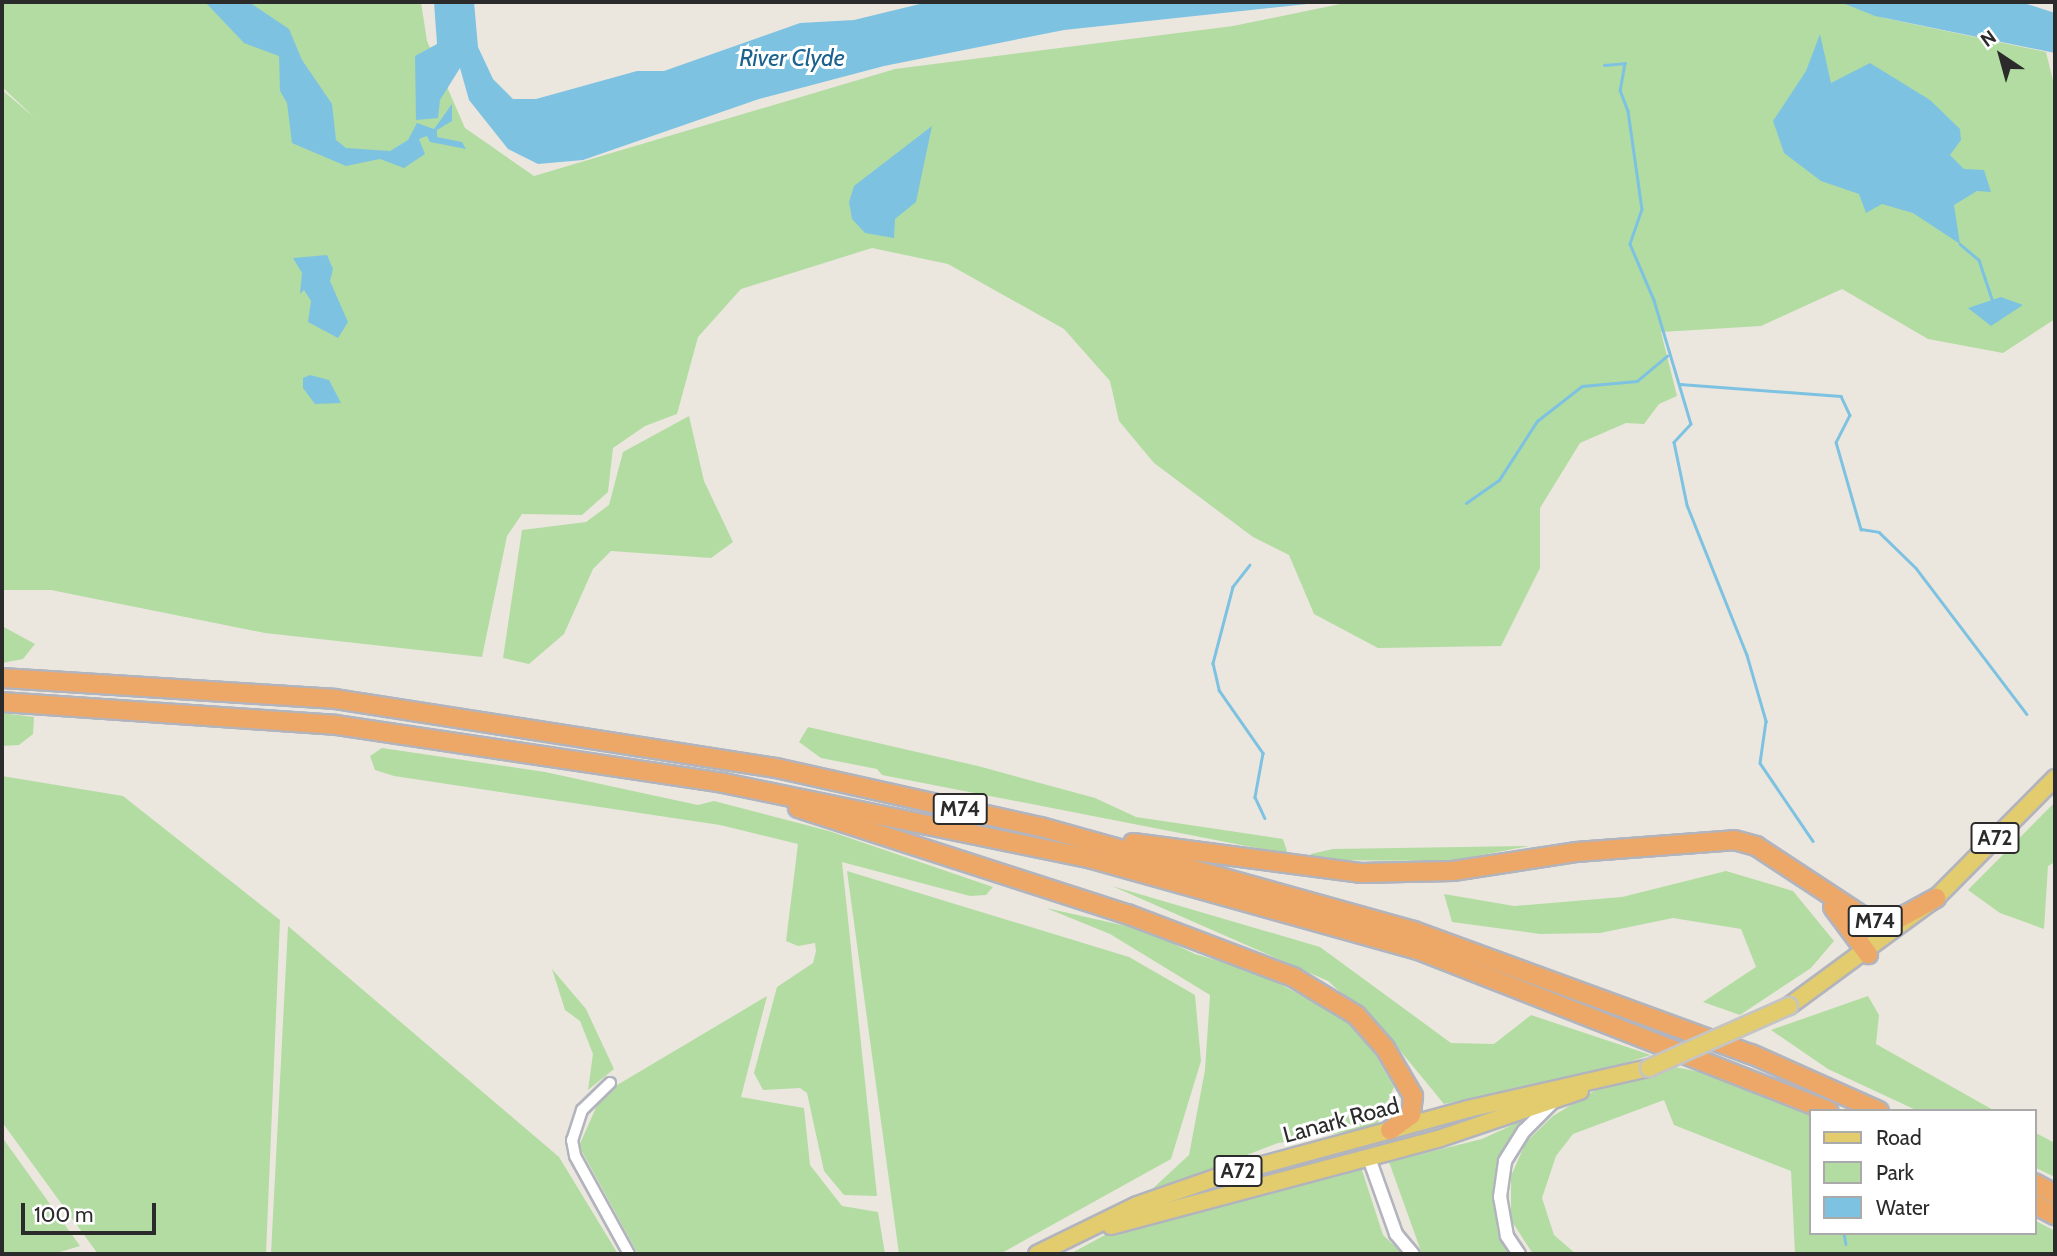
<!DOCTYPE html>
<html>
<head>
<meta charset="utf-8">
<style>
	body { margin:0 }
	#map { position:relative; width:2057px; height:1256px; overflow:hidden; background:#ebe7df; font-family:Cabin,sans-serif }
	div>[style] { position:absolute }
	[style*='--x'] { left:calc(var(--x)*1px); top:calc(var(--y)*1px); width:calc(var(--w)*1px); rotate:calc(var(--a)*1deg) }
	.green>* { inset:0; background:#b3dca2 }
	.water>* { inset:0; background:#7ec2e2 }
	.stream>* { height:2.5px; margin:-1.25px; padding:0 1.25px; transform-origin:1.25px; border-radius:1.25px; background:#7ec2e2 }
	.roads { filter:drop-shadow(2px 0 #b2b4bd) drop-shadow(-2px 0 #b2b4bd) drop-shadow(0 2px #b2b4bd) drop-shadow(0 -2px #b2b4bd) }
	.minor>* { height:10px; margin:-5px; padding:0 5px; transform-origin:5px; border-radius:5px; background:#fff }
	.tertiary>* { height:12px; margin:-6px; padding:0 6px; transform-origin:6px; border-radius:6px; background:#fff }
	.primary>* { height:16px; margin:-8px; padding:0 8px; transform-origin:8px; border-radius:8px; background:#e2cc6e }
	.motorway>* { height:18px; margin:-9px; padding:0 9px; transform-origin:9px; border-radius:9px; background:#eda868 }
	.bridges { filter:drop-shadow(2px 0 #c4c4c4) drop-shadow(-2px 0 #c4c4c4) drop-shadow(0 2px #c4c4c4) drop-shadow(0 -2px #c4c4c4) }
	.primary-bridge>* { height:16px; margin:-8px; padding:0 8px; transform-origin:8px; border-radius:8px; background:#e2cc6e }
	span { translate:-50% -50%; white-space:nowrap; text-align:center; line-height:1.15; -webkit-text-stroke:6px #fff; paint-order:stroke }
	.shield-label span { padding:2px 5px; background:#fff; border:2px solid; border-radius:5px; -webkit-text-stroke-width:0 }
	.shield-label { font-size:21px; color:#2b2b2b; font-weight:700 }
	.street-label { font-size:23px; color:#2b2b2b }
	.water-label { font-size:24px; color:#1c628e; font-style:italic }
	.frame { position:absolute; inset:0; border:4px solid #2b2b2b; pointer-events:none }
	.legend { position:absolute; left:1809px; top:1109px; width:228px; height:126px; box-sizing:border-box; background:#fff; border:2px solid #aaa; margin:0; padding:9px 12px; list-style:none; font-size:21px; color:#2b2b2b }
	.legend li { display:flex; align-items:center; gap:14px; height:35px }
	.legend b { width:35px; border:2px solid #aaa }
	.north { position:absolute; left:1966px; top:21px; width:70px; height:70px; -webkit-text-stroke:5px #fff; paint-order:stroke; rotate:324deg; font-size:19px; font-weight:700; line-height:28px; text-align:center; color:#2b2b2b }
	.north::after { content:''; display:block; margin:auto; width:24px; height:32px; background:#2b2b2b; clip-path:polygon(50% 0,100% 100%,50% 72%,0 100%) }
	.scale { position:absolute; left:21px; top:1203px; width:135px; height:32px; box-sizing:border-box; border:4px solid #2b2b2b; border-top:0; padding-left:9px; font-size:21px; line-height:24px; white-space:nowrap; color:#2b2b2b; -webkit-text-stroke:5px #fff; paint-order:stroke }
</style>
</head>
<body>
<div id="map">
	<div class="green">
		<div style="clip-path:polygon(2px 2px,421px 2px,427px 41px,465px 128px,534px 176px,895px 69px,1233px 26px,1350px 2px,1841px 2px,1884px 18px,2046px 52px,2055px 89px,2055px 319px,2003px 353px,1928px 339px,1842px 289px,1761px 326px,1661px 332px,1677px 396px,1659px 404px,1644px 424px,1626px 423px,1580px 443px,1540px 508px,1540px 568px,1501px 646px,1378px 648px,1314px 614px,1289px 555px,1253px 537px,1154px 463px,1119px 421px,1110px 381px,1064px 329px,948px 264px,872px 248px,741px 289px,698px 337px,677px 414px,645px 426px,613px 448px,608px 492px,582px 515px,522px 514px,507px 536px,482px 657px,265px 633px,51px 590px,2px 590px,2px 90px,35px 118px,2px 87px)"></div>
		<div style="clip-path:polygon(689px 416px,704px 481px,733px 542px,711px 558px,611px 551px,593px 569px,564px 634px,529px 664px,503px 658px,522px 530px,586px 522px,609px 505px,623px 452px)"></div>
		<div style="clip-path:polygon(2px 626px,35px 644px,23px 659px,2px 663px)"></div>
		<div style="clip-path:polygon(2px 713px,34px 717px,33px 734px,19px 745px,2px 746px)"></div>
		<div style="clip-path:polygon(808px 727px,978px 766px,1095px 798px,1136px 817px,1283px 839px,1288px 854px,882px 775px,877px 769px,821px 758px,799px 742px)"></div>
		<div style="clip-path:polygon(382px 748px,545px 772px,698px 805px,714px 801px,829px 831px,993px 887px,986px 895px,970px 896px,842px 862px,877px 1196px,844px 1195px,824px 1171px,807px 1093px,800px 1088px,763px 1090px,754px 1073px,777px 987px,813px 963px,816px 951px,815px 943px,798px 946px,786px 941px,798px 844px,720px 825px,394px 776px,375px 770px,370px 756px)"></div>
		<div style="clip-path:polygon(2px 776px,123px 796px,280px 920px,266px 1254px,98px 1254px,2px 1122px)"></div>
		<div style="clip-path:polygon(2055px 802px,2055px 862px,2048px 866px,2044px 929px,2000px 913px,1968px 890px)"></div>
		<div style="clip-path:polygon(1529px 846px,1451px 861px,1310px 860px,1311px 854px,1333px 849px)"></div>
		<div style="clip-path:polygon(847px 871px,1129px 957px,1195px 995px,1201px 1061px,1171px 1159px,1000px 1254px,899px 1254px)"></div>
		<div style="clip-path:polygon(1726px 871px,1793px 891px,1834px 941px,1811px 968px,1740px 1015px,1703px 1002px,1756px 967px,1741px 929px,1673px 918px,1600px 933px,1540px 934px,1452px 922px,1444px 894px,1514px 906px,1622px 897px)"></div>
		<div style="clip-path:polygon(1112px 886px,1320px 947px,1451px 1043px,1494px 1044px,1531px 1015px,1651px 1055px,1573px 1079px,1444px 1104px,1384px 1031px,1328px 981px)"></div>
		<div style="clip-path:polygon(1046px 908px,1144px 930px,1195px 954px,1260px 973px,1360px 1028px,1394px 1087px,1376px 1127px,1278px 1143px,1133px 1199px,1149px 1192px,1189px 1155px,1205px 1070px,1210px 995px,1110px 934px)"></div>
		<div style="clip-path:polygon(288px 926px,559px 1157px,618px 1254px,271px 1254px)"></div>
		<div style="clip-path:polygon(552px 969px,586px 1009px,614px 1069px,588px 1090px,593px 1054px,580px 1021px,565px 1010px)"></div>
		<div style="clip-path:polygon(767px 996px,741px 1097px,804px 1108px,810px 1165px,842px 1206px,878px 1212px,885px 1254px,638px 1254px,579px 1146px,602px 1094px)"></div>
		<div style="clip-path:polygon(1868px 996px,1879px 1015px,1876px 1044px,1995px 1111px,1918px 1111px,1828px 1069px,1771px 1030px)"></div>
		<div style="clip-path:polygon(1670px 1066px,1715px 1075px,1810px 1114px,1810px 1233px,2034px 1233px,2034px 1220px,2055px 1231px,2055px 1254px,1795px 1254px,1791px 1171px,1674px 1125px,1664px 1100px,1573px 1134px,1556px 1156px,1542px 1198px,1554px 1235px,1576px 1254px,1533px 1254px,1511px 1220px,1511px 1176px,1526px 1142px,1553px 1116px,1594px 1091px)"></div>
		<div style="clip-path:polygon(1536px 1114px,1503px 1158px,1499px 1219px,1510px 1254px,1422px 1254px,1389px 1162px,1482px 1139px)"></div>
		<div style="clip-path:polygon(2034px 1132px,2055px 1143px,2055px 1177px,2034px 1167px)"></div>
		<div style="clip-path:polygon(2px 1137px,80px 1246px,53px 1254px,2px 1254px)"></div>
		<div style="clip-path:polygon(1361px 1167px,1383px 1235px,1403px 1254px,1070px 1254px,1136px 1218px)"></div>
	</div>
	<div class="water">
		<div style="clip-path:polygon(205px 2px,249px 2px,289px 29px,302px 60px,332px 104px,336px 140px,346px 148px,390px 151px,408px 140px,417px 123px,434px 129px,452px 104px,452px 121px,437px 130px,437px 137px,462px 142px,466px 149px,430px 142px,427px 136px,419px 139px,425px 154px,404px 168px,380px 159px,346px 166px,292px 143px,287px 103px,280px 91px,279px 56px,244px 43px)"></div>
		<div style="clip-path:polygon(434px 2px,474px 2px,478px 47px,493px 79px,513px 99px,536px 99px,637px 71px,664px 71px,800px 23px,854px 20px,928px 2px,1326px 2px,1064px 30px,884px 66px,759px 99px,583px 160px,538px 164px,508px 149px,469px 100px,460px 68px,440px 100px,438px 118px,416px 120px,415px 56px,437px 44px)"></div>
		<div style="clip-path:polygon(1840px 2px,2021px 2px,2055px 13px,2055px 53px,1875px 16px)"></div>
		<div style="clip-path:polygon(1820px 34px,1831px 83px,1870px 63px,1930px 100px,1960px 129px,1961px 140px,1950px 155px,1964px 169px,1984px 170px,1991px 192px,1977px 191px,1954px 205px,1960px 244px,1913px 213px,1882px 204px,1866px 213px,1859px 194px,1821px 181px,1784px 153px,1773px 121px,1806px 71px)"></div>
		<div style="clip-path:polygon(932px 126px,916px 202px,895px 219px,894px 238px,865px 233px,852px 219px,849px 202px,854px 186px)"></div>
		<div style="clip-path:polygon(327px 255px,333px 269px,330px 281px,348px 322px,338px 338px,308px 322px,311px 301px,304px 290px,300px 294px,302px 273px,293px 258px)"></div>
		<div style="clip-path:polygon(2001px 297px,2023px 305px,1991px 326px,1968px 308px)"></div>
		<div style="clip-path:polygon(310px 375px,329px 380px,341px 403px,315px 404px,303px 388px,303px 378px)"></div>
	</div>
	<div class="stream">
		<div style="--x:1604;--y:65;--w:21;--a:-5"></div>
		<div style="--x:1625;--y:63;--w:27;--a:100"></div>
		<div style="--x:1620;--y:90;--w:22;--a:69"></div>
		<div style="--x:1628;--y:111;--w:99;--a:81.9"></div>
		<div style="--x:1642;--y:209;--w:37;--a:109"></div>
		<div style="--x:1630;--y:244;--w:61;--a:66.8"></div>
		<div style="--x:1654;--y:300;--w:129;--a:73.4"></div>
		<div style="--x:1691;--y:424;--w:25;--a:133"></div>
		<div style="--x:1674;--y:442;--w:64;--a:78.3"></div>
		<div style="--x:1687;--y:505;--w:162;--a:68.2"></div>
		<div style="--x:1747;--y:655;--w:69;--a:73.9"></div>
		<div style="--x:1766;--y:721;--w:42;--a:98.1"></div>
		<div style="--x:1760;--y:763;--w:94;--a:55.8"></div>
		<div style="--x:1960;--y:244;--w:25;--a:40"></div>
		<div style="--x:1979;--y:260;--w:44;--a:71.6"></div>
		<div style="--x:1680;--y:384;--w:161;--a:4.3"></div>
		<div style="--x:1841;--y:396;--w:21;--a:65"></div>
		<div style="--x:1850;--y:415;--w:30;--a:117"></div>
		<div style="--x:1836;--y:442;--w:91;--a:74"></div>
		<div style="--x:1861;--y:529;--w:18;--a:9"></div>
		<div style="--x:1879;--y:532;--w:52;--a:44.2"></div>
		<div style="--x:1916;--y:568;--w:183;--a:52.8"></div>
		<div style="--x:1466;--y:503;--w:40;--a:-34.9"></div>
		<div style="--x:1499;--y:480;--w:70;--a:-57.2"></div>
		<div style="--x:1537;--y:421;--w:57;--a:-37.9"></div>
		<div style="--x:1582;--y:386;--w:55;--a:-5.2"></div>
		<div style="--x:1637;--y:381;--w:39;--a:-40"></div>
		<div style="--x:1250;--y:565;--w:28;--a:128"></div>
		<div style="--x:1233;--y:587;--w:79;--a:104.7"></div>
		<div style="--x:1213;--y:663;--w:28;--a:77"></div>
		<div style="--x:1219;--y:690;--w:77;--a:55.1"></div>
		<div style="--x:1263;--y:753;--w:45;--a:100.3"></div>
		<div style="--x:1255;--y:797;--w:23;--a:65"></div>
		<div style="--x:1844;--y:1233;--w:11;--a:80"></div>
	</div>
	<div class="roads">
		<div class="minor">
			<div style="--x:610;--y:1083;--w:39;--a:136"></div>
			<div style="--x:582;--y:1110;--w:32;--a:108"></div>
			<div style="--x:572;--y:1140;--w:16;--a:79"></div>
			<div style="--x:575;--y:1156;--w:112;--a:61.1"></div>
		</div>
		<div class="tertiary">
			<div style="--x:1369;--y:1158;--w:81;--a:70.4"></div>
			<div style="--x:1396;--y:1234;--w:26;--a:50"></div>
			<div style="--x:1519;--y:1254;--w:22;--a:-124"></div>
			<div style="--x:1507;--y:1236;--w:40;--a:-100"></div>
			<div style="--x:1500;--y:1197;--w:36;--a:-82"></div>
			<div style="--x:1505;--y:1161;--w:36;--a:-58"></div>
			<div style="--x:1524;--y:1131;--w:38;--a:-45"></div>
		</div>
		<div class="primary">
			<div style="--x:1789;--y:1006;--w:182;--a:-36.3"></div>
			<div style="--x:1936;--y:898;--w:169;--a:-45.2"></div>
			<div style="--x:1111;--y:1226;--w:338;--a:-14.9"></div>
			<div style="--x:1438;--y:1139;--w:150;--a:-18.7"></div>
			<div style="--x:1037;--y:1254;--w:111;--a:-26.1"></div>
			<div style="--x:1137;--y:1205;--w:86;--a:-19.1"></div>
			<div style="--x:1218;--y:1177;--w:259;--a:-15.2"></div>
			<div style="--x:1468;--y:1109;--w:186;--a:-12.8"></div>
		</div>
		<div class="motorway">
			<div style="--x:2;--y:678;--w:334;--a:3.6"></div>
			<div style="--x:335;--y:699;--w:446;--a:8.9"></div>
			<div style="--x:776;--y:768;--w:271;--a:12.6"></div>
			<div style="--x:1041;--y:827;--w:387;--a:15.6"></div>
			<div style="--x:1414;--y:931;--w:359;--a:20.1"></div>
			<div style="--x:1751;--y:1054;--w:140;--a:24"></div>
			<div style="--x:2;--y:702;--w:335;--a:3.9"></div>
			<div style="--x:336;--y:725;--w:391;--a:8.5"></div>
			<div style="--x:723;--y:783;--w:377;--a:11.6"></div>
			<div style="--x:1092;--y:859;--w:338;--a:15.6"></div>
			<div style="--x:1418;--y:950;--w:441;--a:21.4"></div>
			<div style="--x:798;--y:808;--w:346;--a:17.9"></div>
			<div style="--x:1127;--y:914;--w:178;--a:20.8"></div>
			<div style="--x:1293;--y:977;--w:74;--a:31.1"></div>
			<div style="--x:1356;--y:1015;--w:44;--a:48.7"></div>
			<div style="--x:1385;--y:1048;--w:56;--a:59.7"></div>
			<div style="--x:1413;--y:1096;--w:19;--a:96"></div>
			<div style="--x:1411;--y:1115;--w:26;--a:144"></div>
			<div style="--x:1133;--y:843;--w:229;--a:7.5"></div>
			<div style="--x:1360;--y:873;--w:93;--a:-1.2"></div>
			<div style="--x:1453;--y:871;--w:124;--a:-8.8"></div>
			<div style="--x:1576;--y:852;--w:158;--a:-4.3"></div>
			<div style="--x:1734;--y:840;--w:23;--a:15"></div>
			<div style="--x:1756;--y:846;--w:136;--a:33.3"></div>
			<div style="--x:1870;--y:921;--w:26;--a:-2"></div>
			<div style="--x:1896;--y:920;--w:46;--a:-28.8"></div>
			<div style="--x:1833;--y:907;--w:59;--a:53.3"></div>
			<div style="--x:2034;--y:1183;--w:24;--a:28"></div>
			<div style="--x:2034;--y:1204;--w:24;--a:28"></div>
		</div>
	</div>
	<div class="bridges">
		<div class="primary-bridge">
			<div style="--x:1649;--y:1068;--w:153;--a:-23.9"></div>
		</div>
	</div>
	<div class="shield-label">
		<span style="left:960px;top:809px">M74</span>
		<span style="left:1995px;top:838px">A72</span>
		<span style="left:1875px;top:921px">M74</span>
		<span style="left:1238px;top:1171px">A72</span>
	</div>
	<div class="street-label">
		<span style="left:1341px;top:1120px;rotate:-15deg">Lanark Road</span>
	</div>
	<div class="water-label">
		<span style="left:792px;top:58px">River Clyde</span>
	</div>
	<div class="frame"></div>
	<ul class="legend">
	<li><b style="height:9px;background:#e2cc6e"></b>Road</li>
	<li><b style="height:19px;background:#b3dca2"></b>Park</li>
	<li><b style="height:19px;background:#7ec2e2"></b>Water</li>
	</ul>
	<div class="north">N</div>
	<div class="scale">100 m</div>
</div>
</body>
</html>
